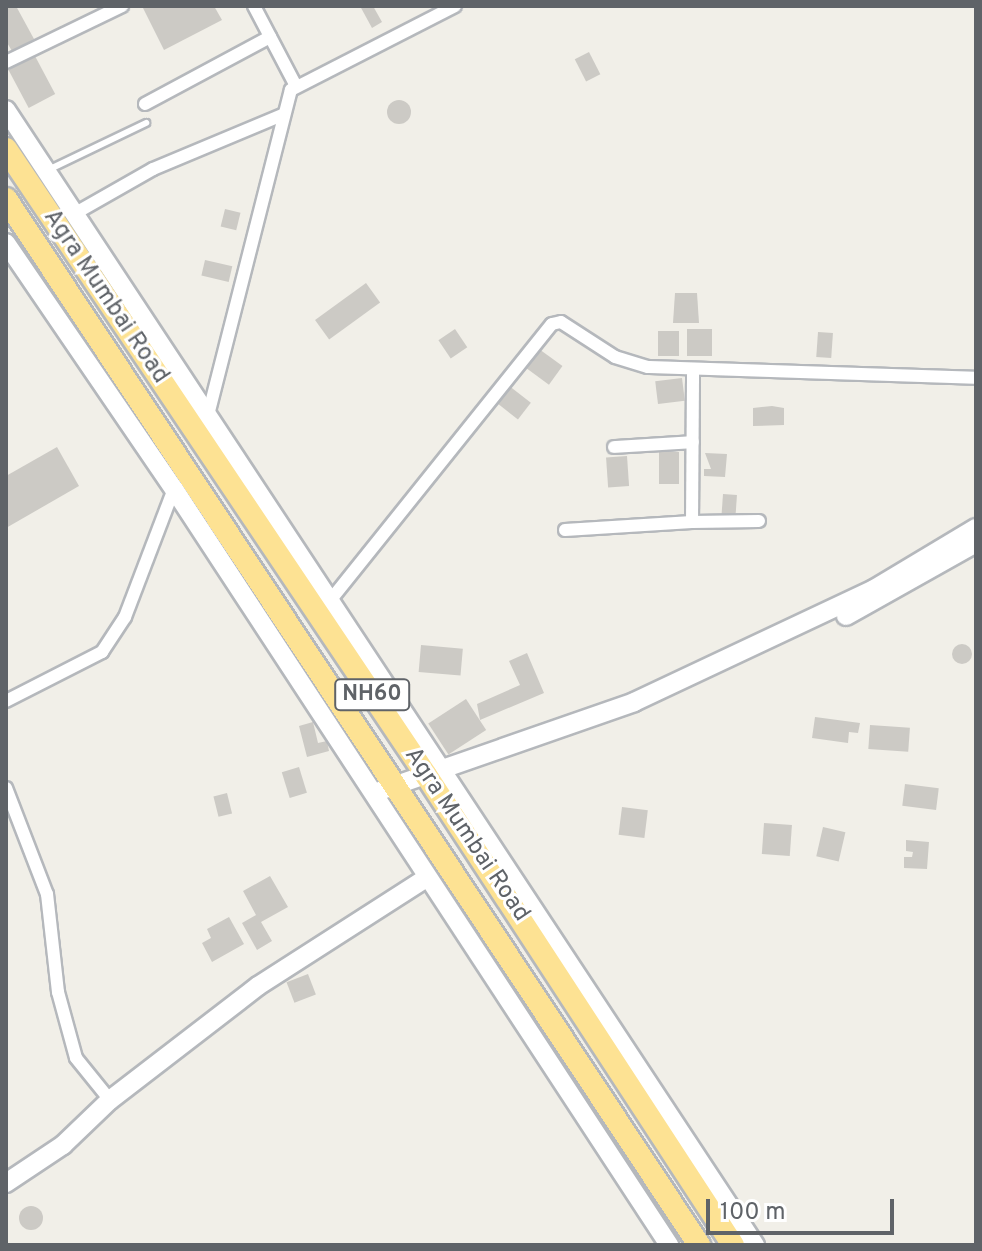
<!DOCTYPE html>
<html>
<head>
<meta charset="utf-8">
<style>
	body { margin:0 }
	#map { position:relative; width:982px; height:1251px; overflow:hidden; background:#f1efe8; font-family:Overpass,sans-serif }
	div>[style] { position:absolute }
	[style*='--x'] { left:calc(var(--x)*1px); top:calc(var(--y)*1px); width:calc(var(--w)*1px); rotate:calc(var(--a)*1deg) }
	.building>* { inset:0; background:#cccac5; transform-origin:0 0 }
	.round { border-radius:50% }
	.roads { filter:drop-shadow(2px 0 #b5b8bc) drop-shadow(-2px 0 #b5b8bc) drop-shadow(0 2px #b5b8bc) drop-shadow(0 -2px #b5b8bc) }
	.lane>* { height:6px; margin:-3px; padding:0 3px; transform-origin:3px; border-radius:3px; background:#fff }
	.street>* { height:12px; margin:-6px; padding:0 6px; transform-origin:6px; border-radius:6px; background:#fff }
	.secondary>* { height:18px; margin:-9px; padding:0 9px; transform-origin:9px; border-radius:9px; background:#fff }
	.highway>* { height:22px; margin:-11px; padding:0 11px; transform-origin:11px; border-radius:11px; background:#fde293 }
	span { translate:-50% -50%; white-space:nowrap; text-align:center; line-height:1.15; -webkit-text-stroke:6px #fff; paint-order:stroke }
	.shield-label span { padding:2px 6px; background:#fff; border:2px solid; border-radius:6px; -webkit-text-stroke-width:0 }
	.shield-label { font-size:22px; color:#5f6368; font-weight:700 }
	.street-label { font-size:24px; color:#5f6368 }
	.frame { position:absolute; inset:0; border:8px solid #5f6368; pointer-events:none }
	.scale { position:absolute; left:706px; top:1199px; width:188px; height:36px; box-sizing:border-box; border:4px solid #5f6368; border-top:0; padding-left:10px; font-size:24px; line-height:28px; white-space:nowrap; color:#5f6368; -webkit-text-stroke:6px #fff; paint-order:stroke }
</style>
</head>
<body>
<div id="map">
	<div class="building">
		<div style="clip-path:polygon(6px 6px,16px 6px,34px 39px,12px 51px,6px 41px)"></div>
		<div style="clip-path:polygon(142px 6px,214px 6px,222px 20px,164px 50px)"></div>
		<div style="clip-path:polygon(360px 6px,373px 6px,382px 22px,372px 28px)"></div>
		<div style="left:589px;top:52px;width:25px;height:16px;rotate:63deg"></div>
		<div style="left:35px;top:56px;width:43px;height:30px;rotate:62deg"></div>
		<div class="round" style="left:387px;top:100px;width:24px;height:24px"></div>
		<div style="left:225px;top:209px;width:16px;height:18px;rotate:14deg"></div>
		<div style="left:205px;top:260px;width:28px;height:16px;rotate:13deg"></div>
		<div style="left:366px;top:283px;width:24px;height:63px;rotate:54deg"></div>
		<div style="clip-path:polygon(675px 293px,697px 293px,699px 323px,673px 323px)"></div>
		<div style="left:455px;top:329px;width:22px;height:20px;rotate:56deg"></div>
		<div style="left:687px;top:329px;width:25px;height:27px"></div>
		<div style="left:658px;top:331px;width:21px;height:25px"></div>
		<div style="left:818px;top:332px;width:15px;height:25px;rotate:4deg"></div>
		<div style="left:539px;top:349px;width:29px;height:23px;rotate:36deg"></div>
		<div style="left:682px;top:378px;width:23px;height:27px;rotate:83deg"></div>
		<div style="left:508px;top:385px;width:29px;height:21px;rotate:38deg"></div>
		<div style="clip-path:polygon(772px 406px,784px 408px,784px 425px,753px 426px,753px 408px)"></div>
		<div style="clip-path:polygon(57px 447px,79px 486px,6px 528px,6px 476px)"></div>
		<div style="left:659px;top:452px;width:20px;height:32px"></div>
		<div style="clip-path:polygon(705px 453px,727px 454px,725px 477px,704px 476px,704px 469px,711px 469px)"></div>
		<div style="left:627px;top:456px;width:30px;height:21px;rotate:86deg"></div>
		<div style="left:723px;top:494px;width:14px;height:20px;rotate:4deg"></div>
		<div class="round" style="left:952px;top:644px;width:20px;height:20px"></div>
		<div style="left:421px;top:645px;width:42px;height:27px;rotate:5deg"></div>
		<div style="clip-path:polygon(527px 653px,544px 693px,480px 720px,477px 704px,520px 685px,509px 661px)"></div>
		<div style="left:466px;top:699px;width:37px;height:45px;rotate:57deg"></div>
		<div style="clip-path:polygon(815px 717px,860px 723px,858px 733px,849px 732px,848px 743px,812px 738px)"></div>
		<div style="clip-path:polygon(313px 722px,318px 743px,327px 741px,329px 751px,307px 757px,299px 726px)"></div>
		<div style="left:870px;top:725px;width:40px;height:24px;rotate:4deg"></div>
		<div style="left:299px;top:767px;width:27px;height:18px;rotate:73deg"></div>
		<div style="left:905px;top:784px;width:34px;height:22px;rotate:7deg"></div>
		<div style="left:227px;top:793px;width:21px;height:14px;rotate:76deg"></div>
		<div style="left:622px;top:807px;width:26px;height:28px;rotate:7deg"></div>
		<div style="left:764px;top:823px;width:28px;height:31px;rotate:4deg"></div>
		<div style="left:823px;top:827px;width:23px;height:30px;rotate:13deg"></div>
		<div style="clip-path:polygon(906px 840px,929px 842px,927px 869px,904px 868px,904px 857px,912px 857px,913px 852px,906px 851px)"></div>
		<div style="clip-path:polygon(270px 876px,288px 907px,261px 922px,272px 941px,257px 950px,242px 923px,256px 915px,243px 891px)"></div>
		<div style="clip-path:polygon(229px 917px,244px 944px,212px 962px,202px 943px,211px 938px,207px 929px)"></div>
		<div style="left:308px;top:974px;width:22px;height:23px;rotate:69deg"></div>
		<div class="round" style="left:19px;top:1206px;width:24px;height:24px"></div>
	</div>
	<div class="roads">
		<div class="lane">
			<div style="--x:48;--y:170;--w:109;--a:-25.6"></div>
		</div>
		<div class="street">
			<div style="--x:254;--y:6;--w:90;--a:62.3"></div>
			<div style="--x:6;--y:62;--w:129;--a:-25.8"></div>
			<div style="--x:145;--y:104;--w:142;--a:-28.2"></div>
			<div style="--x:74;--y:214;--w:91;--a:-29.7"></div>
			<div style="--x:153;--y:169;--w:140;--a:-22.7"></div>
			<div style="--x:207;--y:419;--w:340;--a:-75.7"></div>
			<div style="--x:291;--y:90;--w:184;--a:-27.1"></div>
			<div style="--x:614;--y:447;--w:79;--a:-3.6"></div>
			<div style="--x:692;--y:522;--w:67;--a:-0.9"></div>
			<div style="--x:565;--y:530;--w:127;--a:-3.6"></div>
			<div style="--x:692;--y:522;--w:153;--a:-89.6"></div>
			<div style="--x:329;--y:602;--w:356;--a:-51.3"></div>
			<div style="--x:552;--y:324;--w:9;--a:-13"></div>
			<div style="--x:561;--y:322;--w:64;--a:32.9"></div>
			<div style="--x:615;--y:357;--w:34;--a:17"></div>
			<div style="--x:648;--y:367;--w:328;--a:1.9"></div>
			<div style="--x:6;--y:701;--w:108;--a:-27"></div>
			<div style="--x:102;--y:652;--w:42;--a:-56.7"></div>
			<div style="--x:125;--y:617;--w:137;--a:-69.1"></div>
			<div style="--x:6;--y:788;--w:114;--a:68.9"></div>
			<div style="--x:47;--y:894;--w:99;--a:83.6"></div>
			<div style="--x:58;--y:992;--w:68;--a:74.7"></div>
			<div style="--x:76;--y:1058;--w:54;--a:51"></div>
		</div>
		<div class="secondary">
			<div style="--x:6;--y:110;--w:1360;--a:56.58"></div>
			<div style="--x:6;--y:243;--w:298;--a:55.7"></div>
			<div style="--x:174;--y:489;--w:904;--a:56.78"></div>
			<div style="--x:846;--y:616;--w:149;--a:-29.3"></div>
			<div style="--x:382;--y:790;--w:267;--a:-19.2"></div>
			<div style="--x:634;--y:702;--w:265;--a:-25.2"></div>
			<div style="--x:874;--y:589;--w:119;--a:-30.9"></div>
			<div style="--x:6;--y:1183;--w:69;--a:-33.7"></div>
			<div style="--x:63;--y:1145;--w:65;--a:-43.8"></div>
			<div style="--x:110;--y:1100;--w:187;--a:-37.6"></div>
			<div style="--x:258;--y:986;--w:200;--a:-32.7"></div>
		</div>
		<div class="highway">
			<div style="--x:6;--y:149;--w:754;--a:56.14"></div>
			<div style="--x:426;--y:775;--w:561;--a:56.85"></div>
			<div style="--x:6;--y:199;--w:1255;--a:56.47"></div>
		</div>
	</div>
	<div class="shield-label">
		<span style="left:372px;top:695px">NH60</span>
	</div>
	<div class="street-label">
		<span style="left:105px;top:297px;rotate:56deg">Agra Mumbai Road</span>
		<span style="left:466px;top:835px;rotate:56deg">Agra Mumbai Road</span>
	</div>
	<div class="frame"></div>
	<div class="scale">100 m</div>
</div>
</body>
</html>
